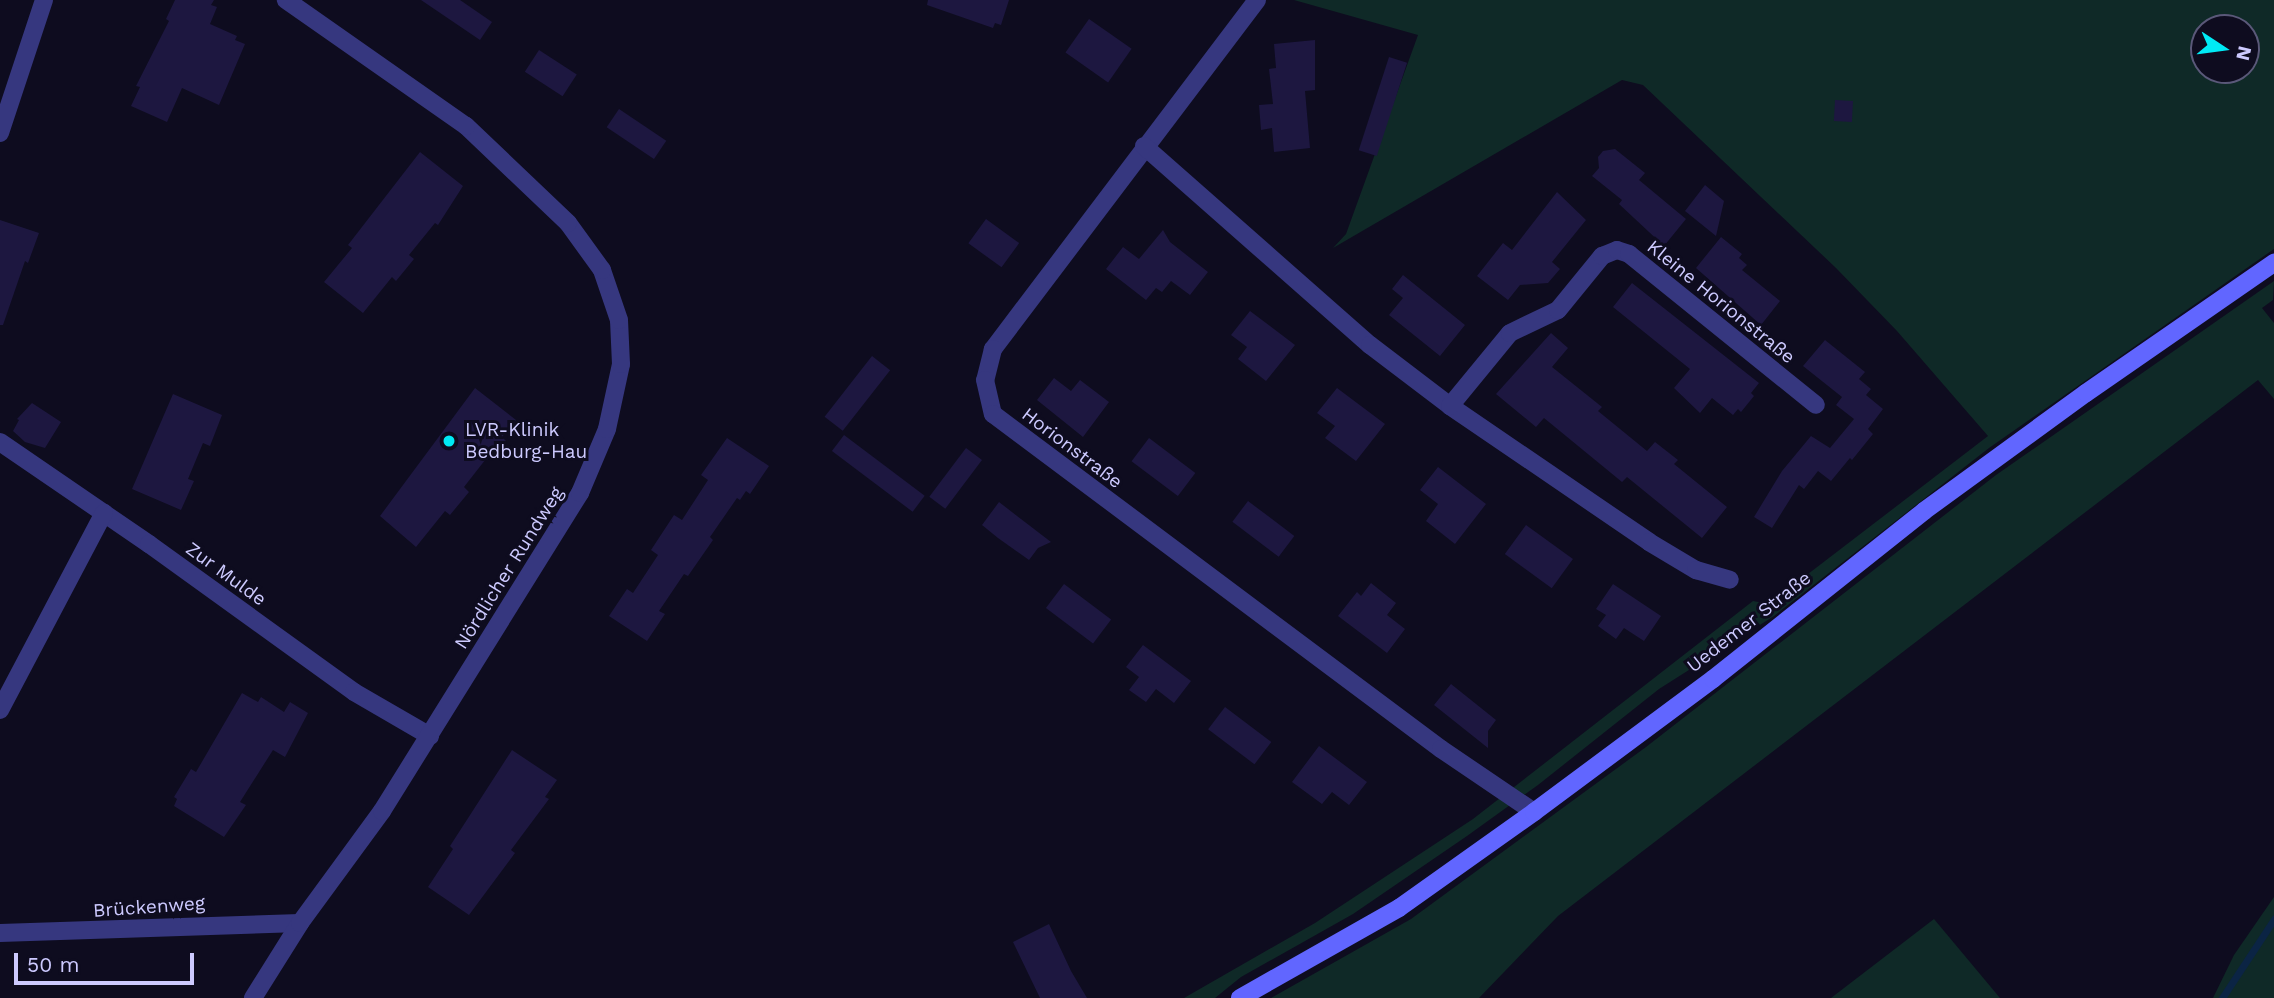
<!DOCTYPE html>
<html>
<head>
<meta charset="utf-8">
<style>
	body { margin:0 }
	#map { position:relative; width:2274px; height:998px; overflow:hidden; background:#0e0c1f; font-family:"Work Sans",sans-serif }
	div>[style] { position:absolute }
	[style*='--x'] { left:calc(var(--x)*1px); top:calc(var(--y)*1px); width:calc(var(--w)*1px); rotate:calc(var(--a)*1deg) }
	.green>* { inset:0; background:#0f2927 }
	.stream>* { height:7px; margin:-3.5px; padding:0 3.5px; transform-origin:3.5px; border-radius:3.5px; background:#0b2444 }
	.building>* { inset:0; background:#1d1740; transform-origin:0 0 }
	.minor>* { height:18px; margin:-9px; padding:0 9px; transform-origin:9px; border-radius:9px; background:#36377f }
	.secondary>* { height:18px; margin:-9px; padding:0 9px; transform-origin:9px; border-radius:9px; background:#6166ff }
	.dots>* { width:19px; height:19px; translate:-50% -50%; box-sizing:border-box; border:4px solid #0e0c1f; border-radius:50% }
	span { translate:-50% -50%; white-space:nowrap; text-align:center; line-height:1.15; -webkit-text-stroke:6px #0e0c1f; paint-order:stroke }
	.street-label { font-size:19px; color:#cdcaff }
	.poi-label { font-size:19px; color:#cdcaff }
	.left { translate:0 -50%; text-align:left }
	.north { position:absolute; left:2190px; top:14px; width:70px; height:70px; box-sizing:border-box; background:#0e0c1f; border:2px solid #5a5879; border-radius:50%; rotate:103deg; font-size:19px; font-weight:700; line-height:28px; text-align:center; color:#cdcaff }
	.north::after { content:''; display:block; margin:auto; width:24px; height:32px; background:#00eaf5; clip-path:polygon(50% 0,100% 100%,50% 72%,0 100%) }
	.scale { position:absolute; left:14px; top:953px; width:180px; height:32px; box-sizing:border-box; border:4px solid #cdcaff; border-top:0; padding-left:9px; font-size:21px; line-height:24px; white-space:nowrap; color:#cdcaff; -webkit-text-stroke:5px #0e0c1f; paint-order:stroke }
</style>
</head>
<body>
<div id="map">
	<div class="green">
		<div style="clip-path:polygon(evenodd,1294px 0,2274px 0,2274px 249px,1989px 448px,1774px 616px,1659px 689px,1538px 785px,1467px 836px,1353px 914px,1241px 977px,1215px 998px,1184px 998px,1315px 923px,1473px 819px,1753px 601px,1769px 604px,1988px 436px,1897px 331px,1836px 268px,1643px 85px,1622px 80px,1333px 248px,1346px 234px,1418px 35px,1294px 0,2204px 28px,2246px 28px,2246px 70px,2204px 70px,2204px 28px)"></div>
		<div style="clip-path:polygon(2274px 281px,2273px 300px,2262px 308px,2274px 323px,2274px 399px,2258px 380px,1558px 916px,1479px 998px,1271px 998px,1411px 919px,1646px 747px,1996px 475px)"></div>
		<div style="clip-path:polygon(2274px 897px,2274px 998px,2213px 998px,2234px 955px)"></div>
		<div style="clip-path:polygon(1934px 919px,2000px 998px,1831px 998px)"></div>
	</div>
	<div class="stream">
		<div style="--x:2222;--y:998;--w:95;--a:-56.6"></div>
	</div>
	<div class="building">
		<div style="clip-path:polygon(175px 0,214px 0,211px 5px,217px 7px,210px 24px,237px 36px,235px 40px,245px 44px,219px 105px,182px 88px,167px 122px,131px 106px,140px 87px,136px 86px,169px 21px,166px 19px)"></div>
		<div style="clip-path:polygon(421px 0,460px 0,492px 22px,480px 40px)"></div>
		<div style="clip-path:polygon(928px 0,1009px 0,1001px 25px,995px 23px,993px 28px,927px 5px)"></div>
		<div style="left:1089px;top:19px;width:52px;height:41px;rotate:35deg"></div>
		<div style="clip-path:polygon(1315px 40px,1315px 90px,1305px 91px,1310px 148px,1274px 152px,1272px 128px,1261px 130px,1259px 105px,1273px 104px,1269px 69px,1276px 68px,1274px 44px)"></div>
		<div style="left:539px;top:50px;width:45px;height:26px;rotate:33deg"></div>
		<div style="left:1389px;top:57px;width:19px;height:98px;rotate:18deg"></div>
		<div style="left:1835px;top:100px;width:18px;height:21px;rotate:3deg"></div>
		<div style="left:619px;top:109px;width:57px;height:22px;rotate:34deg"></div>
		<div style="clip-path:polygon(1615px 149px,1645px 173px,1639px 180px,1686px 219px,1664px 246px,1619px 204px,1622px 200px,1592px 176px,1599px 168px,1598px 157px,1603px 151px)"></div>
		<div style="clip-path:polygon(420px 152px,463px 186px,438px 225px,435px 223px,409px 255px,414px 259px,396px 281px,392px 277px,363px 313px,324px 282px,352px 248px,348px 245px)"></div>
		<div style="clip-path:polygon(1705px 185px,1724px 201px,1716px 236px,1685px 211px)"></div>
		<div style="clip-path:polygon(1557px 192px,1586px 220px,1552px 262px,1560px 269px,1548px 283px,1520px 285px,1508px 300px,1477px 276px,1503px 243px,1512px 250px)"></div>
		<div style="left:986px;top:219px;width:41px;height:30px;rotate:36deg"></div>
		<div style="clip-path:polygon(0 220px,39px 233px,28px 263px,25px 261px,3px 325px,0 325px)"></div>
		<div style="clip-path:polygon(1163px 230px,1170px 242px,1208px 272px,1190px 295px,1171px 281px,1162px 292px,1156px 288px,1146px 300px,1106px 269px,1123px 247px,1139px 259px)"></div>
		<div style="clip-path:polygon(1721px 237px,1742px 254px,1739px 258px,1747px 265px,1742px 270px,1780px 301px,1761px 325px,1696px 268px)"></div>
		<div style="clip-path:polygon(1403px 275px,1465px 325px,1440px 356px,1389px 315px,1403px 298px,1392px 289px)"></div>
		<div style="clip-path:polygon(1632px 283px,1759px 383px,1751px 393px,1754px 396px,1741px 412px,1738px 409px,1733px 415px,1712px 398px,1700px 413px,1674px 388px,1690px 369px,1613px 307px)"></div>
		<div style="clip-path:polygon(1250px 311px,1295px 345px,1266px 381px,1238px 359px,1247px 347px,1231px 335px)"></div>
		<div style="clip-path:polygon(1551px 333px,1568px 348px,1552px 367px,1602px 407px,1598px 411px,1647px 451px,1655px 442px,1678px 460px,1674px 464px,1727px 507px,1702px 538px,1627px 477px,1622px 482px,1544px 418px,1536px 427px,1496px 394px)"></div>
		<div style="clip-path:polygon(1825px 340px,1865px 372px,1859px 379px,1871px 389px,1866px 395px,1883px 409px,1868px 429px,1873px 434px,1852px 460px,1850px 458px,1831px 481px,1818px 471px,1804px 489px,1799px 485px,1772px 528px,1754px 517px,1782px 471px,1811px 436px,1830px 448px,1854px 419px,1836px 405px,1842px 397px,1803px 366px)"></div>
		<div style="left:872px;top:356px;width:23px;height:77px;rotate:38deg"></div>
		<div style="clip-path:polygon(1054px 378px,1071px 391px,1080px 380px,1109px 402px,1083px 437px,1037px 400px)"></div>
		<div style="clip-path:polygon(475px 388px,516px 420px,502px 437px,506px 441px,492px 458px,489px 455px,464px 487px,469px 492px,450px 515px,445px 511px,416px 547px,380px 516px)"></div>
		<div style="clip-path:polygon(1337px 388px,1385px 424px,1356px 461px,1325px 438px,1335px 426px,1317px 413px)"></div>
		<div style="clip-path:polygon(173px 394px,222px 415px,210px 446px,203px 443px,188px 479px,194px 481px,181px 510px,132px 489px)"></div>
		<div style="clip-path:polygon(32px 403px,61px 422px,45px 448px,25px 442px,13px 431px,19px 420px,17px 419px)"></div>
		<div style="left:844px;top:435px;width:101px;height:20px;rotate:37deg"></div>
		<div style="clip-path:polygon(727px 438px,769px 466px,750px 494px,746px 491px,740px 500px,737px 498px,710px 537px,713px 540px,688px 576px,684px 574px,659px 611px,665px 614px,647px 641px,609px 616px,627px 589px,633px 593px,658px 555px,651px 550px,674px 515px,682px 520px,708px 480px,701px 475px)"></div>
		<div style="left:1149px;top:438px;width:58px;height:29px;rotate:37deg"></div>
		<div style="left:966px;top:448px;width:20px;height:61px;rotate:37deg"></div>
		<div style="clip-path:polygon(1438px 467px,1486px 504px,1455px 544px,1426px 521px,1438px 504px,1420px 490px)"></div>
		<div style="left:1248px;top:501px;width:58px;height:26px;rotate:37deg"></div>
		<div style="clip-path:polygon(999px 502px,1021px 519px,1051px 542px,1038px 548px,1029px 560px,998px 538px,982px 525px)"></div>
		<div style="left:1526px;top:525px;width:58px;height:36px;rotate:36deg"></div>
		<div style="clip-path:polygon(1371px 583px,1396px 603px,1387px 615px,1405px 629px,1387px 653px,1338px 616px,1357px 592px,1361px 596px)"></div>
		<div style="left:1064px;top:584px;width:59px;height:30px;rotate:37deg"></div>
		<div style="clip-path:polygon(1613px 584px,1661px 616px,1644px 641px,1624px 628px,1616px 639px,1598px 626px,1606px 615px,1596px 609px)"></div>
		<div style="clip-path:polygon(1143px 645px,1191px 681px,1174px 703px,1156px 689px,1146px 702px,1129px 690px,1139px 677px,1126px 667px)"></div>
		<div style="clip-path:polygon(1451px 684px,1496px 720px,1488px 731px,1488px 748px,1434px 705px)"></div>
		<div style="clip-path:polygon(242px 693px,258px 702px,261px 697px,284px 712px,290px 702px,308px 713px,285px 757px,273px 750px,240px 802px,246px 805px,224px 837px,174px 806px,177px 799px,174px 797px,191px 769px,196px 772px)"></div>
		<div style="left:1225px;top:707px;width:58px;height:28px;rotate:37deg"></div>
		<div style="clip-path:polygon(1319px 746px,1367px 782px,1349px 805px,1332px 792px,1322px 804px,1292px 782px)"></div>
		<div style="clip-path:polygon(512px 750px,557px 780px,545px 797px,549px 799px,511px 850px,515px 853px,469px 915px,428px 887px,453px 849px,450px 846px)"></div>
		<div style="clip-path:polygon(1049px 924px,1071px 971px,1087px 998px,1040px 998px,1013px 942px)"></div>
	</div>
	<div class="minor">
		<div style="--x:1257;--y:0;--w:438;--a:127.1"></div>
		<div style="--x:993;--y:349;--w:32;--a:104"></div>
		<div style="--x:985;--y:380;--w:35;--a:77"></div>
		<div style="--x:993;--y:414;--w:559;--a:36.79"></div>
		<div style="--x:1441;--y:749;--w:112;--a:34.1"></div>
		<div style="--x:0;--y:133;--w:140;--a:-71.7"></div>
		<div style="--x:1144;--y:146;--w:301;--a:41.4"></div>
		<div style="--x:1370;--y:345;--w:101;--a:37.3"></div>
		<div style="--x:1450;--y:406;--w:241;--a:34.3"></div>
		<div style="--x:1649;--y:542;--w:55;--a:30.8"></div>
		<div style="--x:1696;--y:570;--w:35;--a:16"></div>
		<div style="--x:1450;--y:406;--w:94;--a:-50.6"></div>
		<div style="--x:1510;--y:333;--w:53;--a:-25.6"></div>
		<div style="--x:1558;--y:310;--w:70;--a:-50.8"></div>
		<div style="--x:1602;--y:256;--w:16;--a:-22"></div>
		<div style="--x:1617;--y:250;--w:13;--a:18"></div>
		<div style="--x:1629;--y:254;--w:240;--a:38.9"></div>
		<div style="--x:0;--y:442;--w:181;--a:34.4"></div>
		<div style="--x:149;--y:544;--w:253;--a:35.8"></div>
		<div style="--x:354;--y:692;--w:88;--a:30.1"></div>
		<div style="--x:0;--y:710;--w:223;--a:-62.2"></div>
		<div style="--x:0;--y:933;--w:300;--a:-1.9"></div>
		<div style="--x:253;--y:998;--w:89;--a:-57.9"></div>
		<div style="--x:300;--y:923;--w:139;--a:-53.8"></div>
		<div style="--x:382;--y:811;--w:375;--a:-58.1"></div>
		<div style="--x:580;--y:493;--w:69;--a:-67.1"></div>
		<div style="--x:607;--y:429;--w:66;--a:-77.8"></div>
		<div style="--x:621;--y:364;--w:44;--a:-92.6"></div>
		<div style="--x:619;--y:320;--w:53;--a:-108.8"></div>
		<div style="--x:602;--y:270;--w:58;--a:-125.9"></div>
		<div style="--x:568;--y:223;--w:141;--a:-136.4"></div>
		<div style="--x:466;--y:126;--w:220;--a:-145"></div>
	</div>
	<div class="secondary">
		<div style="--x:1240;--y:998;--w:183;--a:-29.5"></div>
		<div style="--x:1399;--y:908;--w:166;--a:-35.4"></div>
		<div style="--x:1534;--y:812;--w:223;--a:-36.6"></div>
		<div style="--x:1713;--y:679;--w:270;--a:-38.5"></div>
		<div style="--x:1924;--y:511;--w:200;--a:-36.1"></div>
		<div style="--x:2086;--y:393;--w:229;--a:-34.7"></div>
	</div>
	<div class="dots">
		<div style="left:449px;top:441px;background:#00eaf5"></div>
	</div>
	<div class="street-label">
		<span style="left:1721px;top:302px;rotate:39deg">Kleine Horionstraße</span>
		<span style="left:1072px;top:448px;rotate:37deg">Horionstraße</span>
		<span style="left:509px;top:568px;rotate:-58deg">Nördlicher Rundweg</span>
		<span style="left:226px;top:574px;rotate:36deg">Zur Mulde</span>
		<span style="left:1749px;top:622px;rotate:-38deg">Uedemer Straße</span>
		<span style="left:149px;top:907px;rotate:-4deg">Brückenweg</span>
	</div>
	<div class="poi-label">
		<span class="left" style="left:465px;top:441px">LVR-Klinik<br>Bedburg-Hau</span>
	</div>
	<div class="north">N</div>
	<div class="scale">50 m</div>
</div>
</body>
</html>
